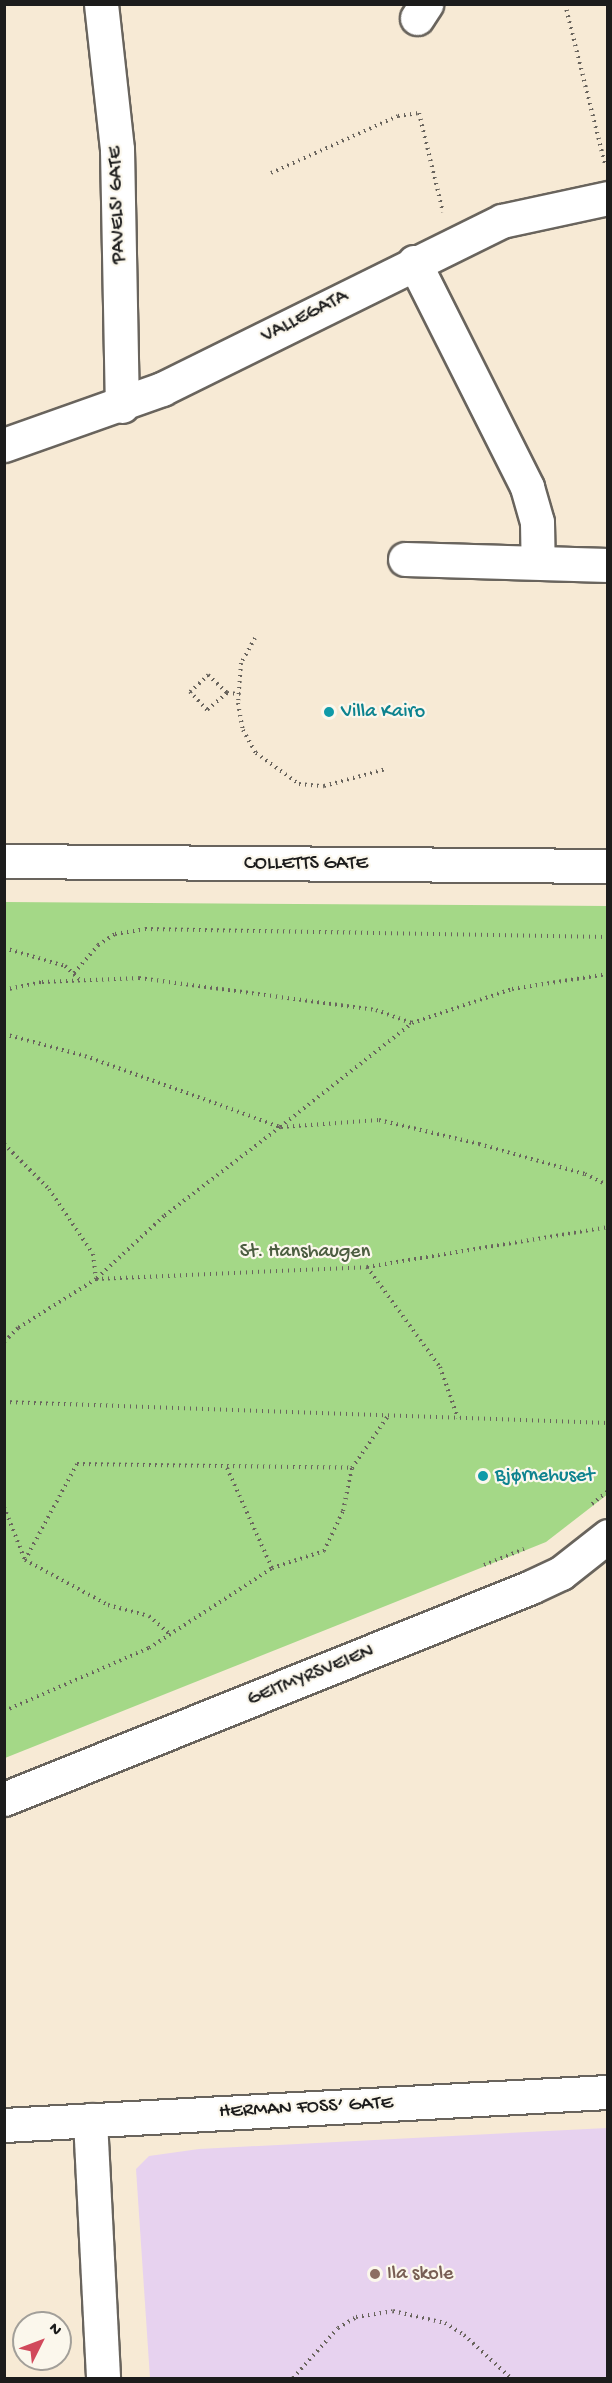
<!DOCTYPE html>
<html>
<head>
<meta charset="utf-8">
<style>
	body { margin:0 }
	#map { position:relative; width:612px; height:2383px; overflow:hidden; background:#f7ead5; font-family:"Gochi Hand",sans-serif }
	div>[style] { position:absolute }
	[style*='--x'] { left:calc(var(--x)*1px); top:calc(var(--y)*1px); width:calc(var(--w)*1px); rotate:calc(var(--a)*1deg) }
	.built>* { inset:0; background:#e7d2ef }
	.green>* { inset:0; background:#a4d887 }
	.path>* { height:4px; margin-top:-2px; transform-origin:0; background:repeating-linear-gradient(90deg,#69645d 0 1.5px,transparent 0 6px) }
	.roads { filter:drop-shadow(2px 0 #69645d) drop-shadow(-2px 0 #69645d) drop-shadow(0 2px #69645d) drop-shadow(0 -2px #69645d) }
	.minor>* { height:33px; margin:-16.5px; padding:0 16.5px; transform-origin:16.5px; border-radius:16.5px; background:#fff }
	.major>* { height:33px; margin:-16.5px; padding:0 16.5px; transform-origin:16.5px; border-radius:16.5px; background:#fff }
	.dots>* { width:16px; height:16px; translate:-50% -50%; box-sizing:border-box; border:3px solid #fbf7ec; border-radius:50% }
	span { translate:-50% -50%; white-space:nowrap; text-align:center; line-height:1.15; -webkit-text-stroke:4.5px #fbf7ec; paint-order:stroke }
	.street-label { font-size:20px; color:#1c1c1c }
	.culture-label { font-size:20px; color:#0d838f }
	.left { translate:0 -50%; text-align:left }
	.park-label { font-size:20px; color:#4c5e41 }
	.education-label { font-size:20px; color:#785e54 }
	.frame { position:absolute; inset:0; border:6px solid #1c1c1c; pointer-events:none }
	.north { position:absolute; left:12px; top:2311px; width:60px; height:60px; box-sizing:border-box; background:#fbf7ec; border:2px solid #a29f99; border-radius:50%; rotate:48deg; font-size:16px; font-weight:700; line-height:24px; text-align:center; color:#1c1c1c }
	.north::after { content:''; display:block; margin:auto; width:21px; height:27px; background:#d1495b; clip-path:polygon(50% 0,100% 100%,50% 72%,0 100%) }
</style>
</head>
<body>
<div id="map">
	<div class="built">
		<div style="clip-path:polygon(607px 2128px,607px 2378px,150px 2378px,136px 2169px,149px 2156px,199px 2149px)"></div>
	</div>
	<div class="green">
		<div style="clip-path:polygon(5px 902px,607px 906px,608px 1494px,546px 1542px,5px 1758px)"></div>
	</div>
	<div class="path">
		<div style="--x:565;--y:4;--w:166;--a:76"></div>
		<div style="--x:271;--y:173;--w:139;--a:-24.2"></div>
		<div style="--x:398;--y:116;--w:21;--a:-8"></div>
		<div style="--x:419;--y:113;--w:102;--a:76.4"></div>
		<div style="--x:255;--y:638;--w:29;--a:119"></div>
		<div style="--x:241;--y:663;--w:40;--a:94.3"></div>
		<div style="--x:238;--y:703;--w:27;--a:80"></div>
		<div style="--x:243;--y:730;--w:26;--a:61"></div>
		<div style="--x:256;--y:753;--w:53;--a:35.8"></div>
		<div style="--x:299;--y:784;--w:25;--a:5"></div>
		<div style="--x:324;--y:786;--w:64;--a:-15.3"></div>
		<div style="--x:227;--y:693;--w:26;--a:140"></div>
		<div style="--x:207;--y:710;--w:25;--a:-133"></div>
		<div style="--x:190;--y:692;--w:25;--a:-43"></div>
		<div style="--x:208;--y:675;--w:26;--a:43"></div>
		<div style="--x:227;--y:693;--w:13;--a:4"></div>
		<div style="--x:4;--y:948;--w:64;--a:16.4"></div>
		<div style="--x:65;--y:966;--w:19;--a:43"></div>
		<div style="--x:74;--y:973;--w:37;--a:-49"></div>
		<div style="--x:98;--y:945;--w:20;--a:-33"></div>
		<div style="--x:115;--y:934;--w:30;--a:-9"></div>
		<div style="--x:145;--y:929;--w:463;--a:1"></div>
		<div style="--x:4;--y:990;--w:39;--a:-12"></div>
		<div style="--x:42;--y:982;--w:97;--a:-2.4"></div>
		<div style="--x:139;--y:978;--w:239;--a:7.7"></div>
		<div style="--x:376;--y:1010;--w:38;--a:20"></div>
		<div style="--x:4;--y:1034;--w:84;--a:15.2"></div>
		<div style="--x:85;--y:1056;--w:208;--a:20"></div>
		<div style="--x:280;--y:1127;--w:146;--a:142.5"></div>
		<div style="--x:164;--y:1216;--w:93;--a:137.2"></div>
		<div style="--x:96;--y:1279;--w:92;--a:147.9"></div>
		<div style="--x:18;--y:1328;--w:20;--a:135"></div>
		<div style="--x:280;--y:1127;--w:168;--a:-38.2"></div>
		<div style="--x:412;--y:1023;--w:106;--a:-18.8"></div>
		<div style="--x:512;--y:989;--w:97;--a:-8.9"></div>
		<div style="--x:281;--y:1127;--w:98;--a:-4.1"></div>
		<div style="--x:379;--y:1120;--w:103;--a:13.5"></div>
		<div style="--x:479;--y:1144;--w:110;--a:15.8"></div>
		<div style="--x:585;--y:1174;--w:25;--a:26"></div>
		<div style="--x:4;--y:1144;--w:64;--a:45"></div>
		<div style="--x:49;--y:1189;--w:78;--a:55.9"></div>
		<div style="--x:93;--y:1254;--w:25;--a:83"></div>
		<div style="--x:96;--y:1279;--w:271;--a:-2.5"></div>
		<div style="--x:367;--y:1267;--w:244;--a:-9.4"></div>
		<div style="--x:367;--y:1267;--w:124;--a:53.9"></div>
		<div style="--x:440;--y:1367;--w:54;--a:70.6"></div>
		<div style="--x:4;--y:1402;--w:604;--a:1.99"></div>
		<div style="--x:227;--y:1468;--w:110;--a:65.8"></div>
		<div style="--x:592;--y:1504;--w:21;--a:-39"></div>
		<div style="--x:4;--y:1507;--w:57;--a:68.4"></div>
		<div style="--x:25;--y:1560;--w:109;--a:-61.6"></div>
		<div style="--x:77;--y:1464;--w:275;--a:0.8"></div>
		<div style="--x:25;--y:1560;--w:94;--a:28.5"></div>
		<div style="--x:108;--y:1605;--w:42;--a:15"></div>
		<div style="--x:149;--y:1616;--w:28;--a:41"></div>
		<div style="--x:484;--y:1565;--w:43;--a:-21.8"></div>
		<div style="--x:4;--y:1711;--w:158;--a:-23.5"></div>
		<div style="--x:149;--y:1648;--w:147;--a:-33"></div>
		<div style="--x:272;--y:1568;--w:55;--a:-18.1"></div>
		<div style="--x:324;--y:1551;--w:44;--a:-64.6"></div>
		<div style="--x:343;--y:1511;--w:44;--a:-78.2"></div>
		<div style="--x:352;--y:1468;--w:63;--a:-55.3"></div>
		<div style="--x:293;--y:2378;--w:67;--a:-48"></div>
		<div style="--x:338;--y:2328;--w:21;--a:-31"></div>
		<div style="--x:356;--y:2317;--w:37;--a:-9"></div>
		<div style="--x:393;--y:2311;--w:53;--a:13"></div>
		<div style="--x:445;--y:2323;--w:22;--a:32"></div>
		<div style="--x:464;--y:2335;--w:64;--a:42.5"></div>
	</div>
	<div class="roads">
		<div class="minor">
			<div style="--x:101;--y:4;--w:146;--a:83.7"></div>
			<div style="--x:117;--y:149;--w:257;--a:88.9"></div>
			<div style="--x:417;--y:18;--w:17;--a:-57"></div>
			<div style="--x:414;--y:262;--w:252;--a:63.3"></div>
			<div style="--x:527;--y:487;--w:36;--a:74"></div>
			<div style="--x:537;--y:522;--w:39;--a:89"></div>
			<div style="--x:4;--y:445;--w:168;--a:-19.5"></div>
			<div style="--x:162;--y:389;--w:379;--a:-26.3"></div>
			<div style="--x:502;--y:221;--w:108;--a:-12.2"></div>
			<div style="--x:405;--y:559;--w:203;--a:1.7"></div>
			<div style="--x:4;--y:1799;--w:568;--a:-21.91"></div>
			<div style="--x:531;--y:1587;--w:33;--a:-25"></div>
			<div style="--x:561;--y:1573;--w:60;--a:-38.2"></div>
			<div style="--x:90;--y:2120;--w:258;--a:87.1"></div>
			<div style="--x:4;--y:2125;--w:605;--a:-3.13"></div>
		</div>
		<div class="major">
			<div style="--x:4;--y:861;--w:604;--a:0.47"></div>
		</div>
	</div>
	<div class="dots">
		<div style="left:329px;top:712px;background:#0f9aa8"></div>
		<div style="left:483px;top:1476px;background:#0f9aa8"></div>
		<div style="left:375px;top:2274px;background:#8d6e63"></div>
	</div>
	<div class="street-label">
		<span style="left:118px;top:205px;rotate:-92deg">PAVELS' GATE</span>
		<span style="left:305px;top:317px;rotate:-27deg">VALLEGATA</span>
		<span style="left:306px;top:864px">COLLETTS GATE</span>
		<span style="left:311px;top:1676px;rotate:-22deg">GEITMYRSVEIEN</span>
		<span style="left:306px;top:2108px;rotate:-3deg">HERMAN FOSS’ GATE</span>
	</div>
	<div class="culture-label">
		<span class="left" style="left:341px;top:712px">Villa Kairo</span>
		<span class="left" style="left:495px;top:1476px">Bjørnehuset</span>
	</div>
	<div class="park-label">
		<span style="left:305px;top:1252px">St. Hanshaugen</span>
	</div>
	<div class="education-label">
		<span class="left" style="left:387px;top:2274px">Ila skole</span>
	</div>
	<div class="frame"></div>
	<div class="north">N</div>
</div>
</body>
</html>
